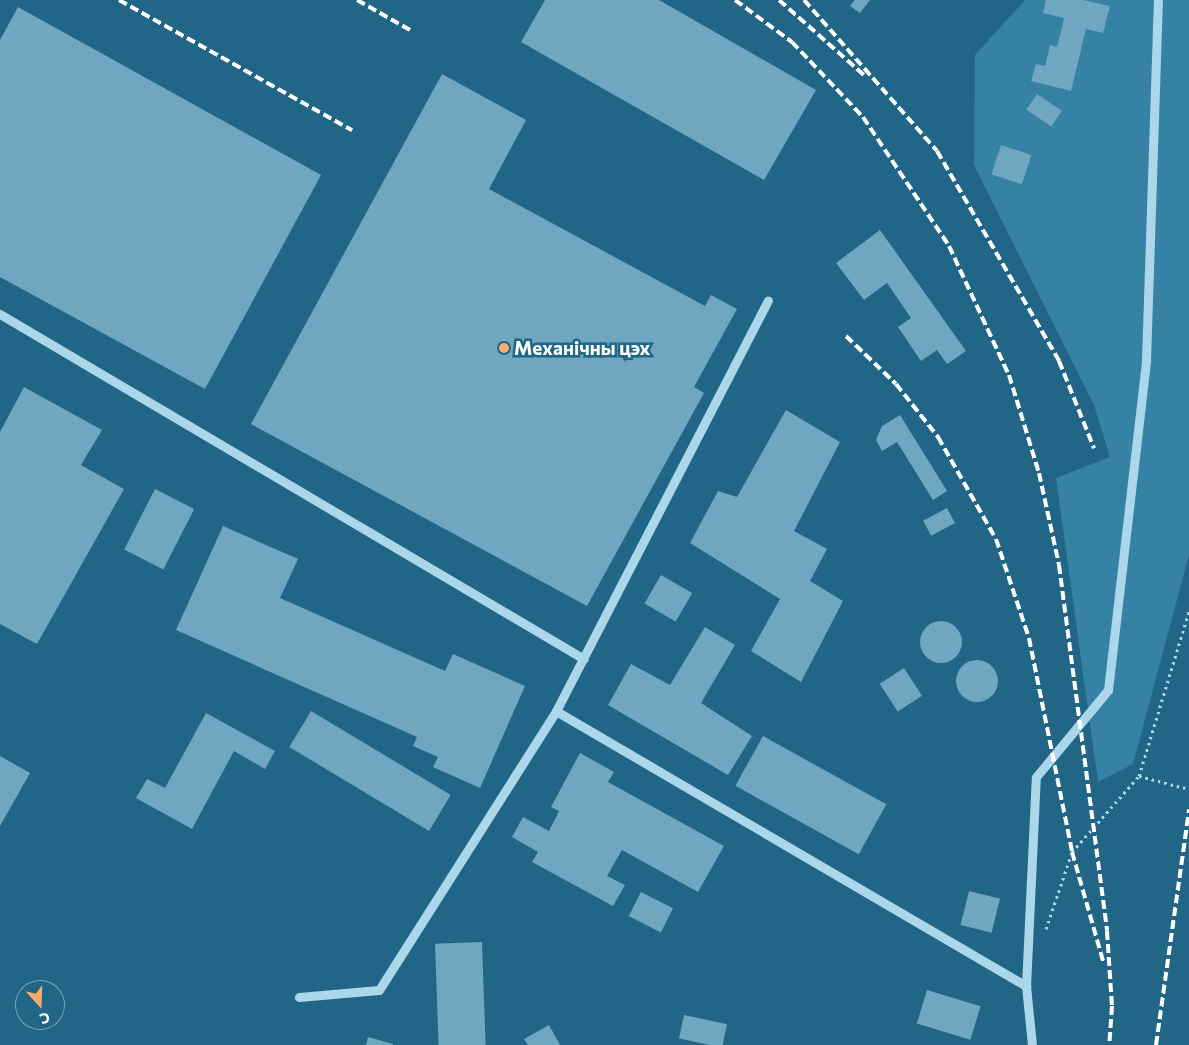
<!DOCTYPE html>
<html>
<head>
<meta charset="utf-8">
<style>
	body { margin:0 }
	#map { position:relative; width:1189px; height:1045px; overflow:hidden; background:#216687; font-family:Commissioner,sans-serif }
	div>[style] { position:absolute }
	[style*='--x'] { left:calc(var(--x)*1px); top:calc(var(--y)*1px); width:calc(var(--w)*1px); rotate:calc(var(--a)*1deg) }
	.green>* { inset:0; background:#3582a4 }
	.building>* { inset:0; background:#6fa6c0; transform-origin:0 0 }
	.round { border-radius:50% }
	.path>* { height:3px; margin-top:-1.5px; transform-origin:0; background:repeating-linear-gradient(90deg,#acd7ea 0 2.5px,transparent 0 6.5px) }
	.minor>* { height:9px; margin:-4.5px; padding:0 4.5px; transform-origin:4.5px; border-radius:4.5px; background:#acd7ea }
	.rail>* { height:4px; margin-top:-2px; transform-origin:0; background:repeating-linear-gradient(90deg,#fff 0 9px,transparent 0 13px) }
	.dots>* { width:14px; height:14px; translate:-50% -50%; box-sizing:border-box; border:2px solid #216687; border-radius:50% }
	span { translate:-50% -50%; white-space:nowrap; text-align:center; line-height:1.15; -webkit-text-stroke:5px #216687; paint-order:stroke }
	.poi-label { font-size:19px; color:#fff; font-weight:700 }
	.left { translate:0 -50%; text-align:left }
	.north { position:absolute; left:15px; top:980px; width:50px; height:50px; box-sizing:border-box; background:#216687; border:1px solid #7aa3b7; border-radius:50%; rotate:160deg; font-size:14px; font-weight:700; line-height:20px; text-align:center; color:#fff }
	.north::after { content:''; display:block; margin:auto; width:18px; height:22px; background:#f6ae6e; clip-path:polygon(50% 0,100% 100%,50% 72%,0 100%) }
</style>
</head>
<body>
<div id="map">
	<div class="green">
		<div style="clip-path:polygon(1025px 0,1189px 0,1189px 555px,1133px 764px,1098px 782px,1056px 478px,1110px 457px,1094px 405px,974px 165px,975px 55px)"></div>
	</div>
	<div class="building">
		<div style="clip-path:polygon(545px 0,659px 0,816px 90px,764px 180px,521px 42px)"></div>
		<div style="clip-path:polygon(855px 0,870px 0,860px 13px,850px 6px)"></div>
		<div style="clip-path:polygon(1046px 0,1083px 0,1110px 6px,1103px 33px,1086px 29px,1071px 91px,1031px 81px,1036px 64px,1045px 66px,1050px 45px,1057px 47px,1064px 18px,1043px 13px)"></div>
		<div style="clip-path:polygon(18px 7px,321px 175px,205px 389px,0 277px,0 40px)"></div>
		<div style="clip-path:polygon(442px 74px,526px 120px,489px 189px,705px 306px,711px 295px,737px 309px,694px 387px,704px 393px,587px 606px,251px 424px)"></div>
		<div style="left:1037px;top:94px;width:30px;height:19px;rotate:34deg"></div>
		<div style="left:1001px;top:145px;width:32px;height:31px;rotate:18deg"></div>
		<div style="clip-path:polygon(880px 230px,966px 351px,947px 364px,937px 350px,921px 361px,898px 327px,911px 318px,887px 283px,864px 300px,836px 263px)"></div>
		<div style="clip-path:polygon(24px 387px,102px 430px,81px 465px,124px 489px,37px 644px,0 624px,0 432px)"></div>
		<div style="clip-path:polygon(786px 410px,840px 442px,794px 531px,827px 549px,810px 581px,843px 601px,801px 682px,751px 651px,780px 599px,690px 543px,718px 491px,737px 497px)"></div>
		<div style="clip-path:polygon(900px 415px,947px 491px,933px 500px,897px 442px,882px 451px,876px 440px,882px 426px)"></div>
		<div style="left:155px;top:489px;width:44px;height:68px;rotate:27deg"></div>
		<div style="left:947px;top:508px;width:17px;height:27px;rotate:62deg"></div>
		<div style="clip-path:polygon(223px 526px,298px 559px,280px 598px,445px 671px,453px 654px,525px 686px,480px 788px,433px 767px,438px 757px,413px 746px,417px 737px,176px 630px)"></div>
		<div style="left:661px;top:575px;width:36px;height:33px;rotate:30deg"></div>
		<div class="round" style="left:920px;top:621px;width:42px;height:42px"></div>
		<div style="clip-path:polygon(705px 627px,735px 645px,701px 703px,752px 736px,728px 775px,608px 705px,631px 664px,670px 685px)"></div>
		<div class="round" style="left:956px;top:660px;width:42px;height:42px"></div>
		<div style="left:904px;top:668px;width:33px;height:29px;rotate:57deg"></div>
		<div style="left:311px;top:711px;width:163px;height:42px;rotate:31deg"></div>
		<div style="clip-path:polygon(206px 713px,275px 751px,265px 769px,234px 751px,192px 829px,136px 798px,147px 779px,165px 788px)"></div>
		<div style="left:763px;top:736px;width:141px;height:57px;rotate:29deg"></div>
		<div style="clip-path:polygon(580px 753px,614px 772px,608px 782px,724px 846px,698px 892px,622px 850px,607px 876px,625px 885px,613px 906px,532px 862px,538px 852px,512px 837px,523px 817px,549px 831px,559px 811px,551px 807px)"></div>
		<div style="clip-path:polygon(0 756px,30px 773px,0 826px)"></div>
		<div style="left:969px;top:891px;width:32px;height:35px;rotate:14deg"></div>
		<div style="left:641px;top:892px;width:36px;height:27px;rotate:27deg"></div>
		<div style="left:482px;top:942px;width:103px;height:47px;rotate:88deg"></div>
		<div style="left:927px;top:990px;width:56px;height:35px;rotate:17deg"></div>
		<div style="left:684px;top:1015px;width:44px;height:24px;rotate:12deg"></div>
		<div style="clip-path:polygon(549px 1025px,560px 1045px,528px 1045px,524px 1039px)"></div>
		<div style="clip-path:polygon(368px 1037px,393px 1044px,393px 1045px,366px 1045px)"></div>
	</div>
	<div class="path">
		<div style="--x:1139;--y:776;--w:172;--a:-73.1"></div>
		<div style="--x:1046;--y:929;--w:81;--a:-71.3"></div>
		<div style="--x:1072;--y:852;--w:101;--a:-48.6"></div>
		<div style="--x:1139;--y:776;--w:52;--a:14.6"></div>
	</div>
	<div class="minor">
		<div style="--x:0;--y:314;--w:678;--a:30.57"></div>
		<div style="--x:556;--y:711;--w:545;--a:30.33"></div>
		<div style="--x:299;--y:997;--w:80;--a:-5"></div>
		<div style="--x:379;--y:990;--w:330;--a:-57.6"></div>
		<div style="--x:556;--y:711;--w:462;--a:-62.7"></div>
		<div style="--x:1032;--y:1045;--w:59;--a:-95.8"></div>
		<div style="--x:1026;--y:986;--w:209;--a:-87.3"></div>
		<div style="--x:1036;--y:777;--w:113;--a:-50.4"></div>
		<div style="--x:1108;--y:690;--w:332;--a:-83.4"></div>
		<div style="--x:1146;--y:360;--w:360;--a:-88.1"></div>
	</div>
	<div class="rail">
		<div style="--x:119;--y:0;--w:267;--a:29.2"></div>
		<div style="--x:357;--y:0;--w:61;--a:29.5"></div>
		<div style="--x:735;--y:0;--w:71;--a:36.4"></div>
		<div style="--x:792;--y:42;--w:103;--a:46.6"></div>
		<div style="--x:863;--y:117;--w:155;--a:56.3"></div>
		<div style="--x:949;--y:246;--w:142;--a:65.1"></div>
		<div style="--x:1009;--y:375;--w:102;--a:73"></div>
		<div style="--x:1039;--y:473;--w:94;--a:77.7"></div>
		<div style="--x:1059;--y:565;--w:369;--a:82.5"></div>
		<div style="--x:1107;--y:931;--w:75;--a:86.2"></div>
		<div style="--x:1112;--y:1006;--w:39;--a:94"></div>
		<div style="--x:779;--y:0;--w:116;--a:41.5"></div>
		<div style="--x:804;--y:0;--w:201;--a:48.6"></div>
		<div style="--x:937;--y:151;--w:243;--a:59.8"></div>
		<div style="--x:1059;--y:361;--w:94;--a:68.1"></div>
		<div style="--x:846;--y:336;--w:69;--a:43.8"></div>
		<div style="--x:896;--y:384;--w:68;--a:51.6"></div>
		<div style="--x:938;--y:437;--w:117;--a:60.4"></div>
		<div style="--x:996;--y:539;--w:104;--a:71.6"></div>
		<div style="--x:1029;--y:638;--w:218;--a:78.6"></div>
		<div style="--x:1072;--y:852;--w:116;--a:74.1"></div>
		<div style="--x:1156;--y:1045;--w:238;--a:-82"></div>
	</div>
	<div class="dots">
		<div style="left:504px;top:348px;background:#f6ae6e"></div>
	</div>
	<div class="poi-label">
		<span class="left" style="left:514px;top:348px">Механічны цэх</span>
	</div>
	<div class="north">С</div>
</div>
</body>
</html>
